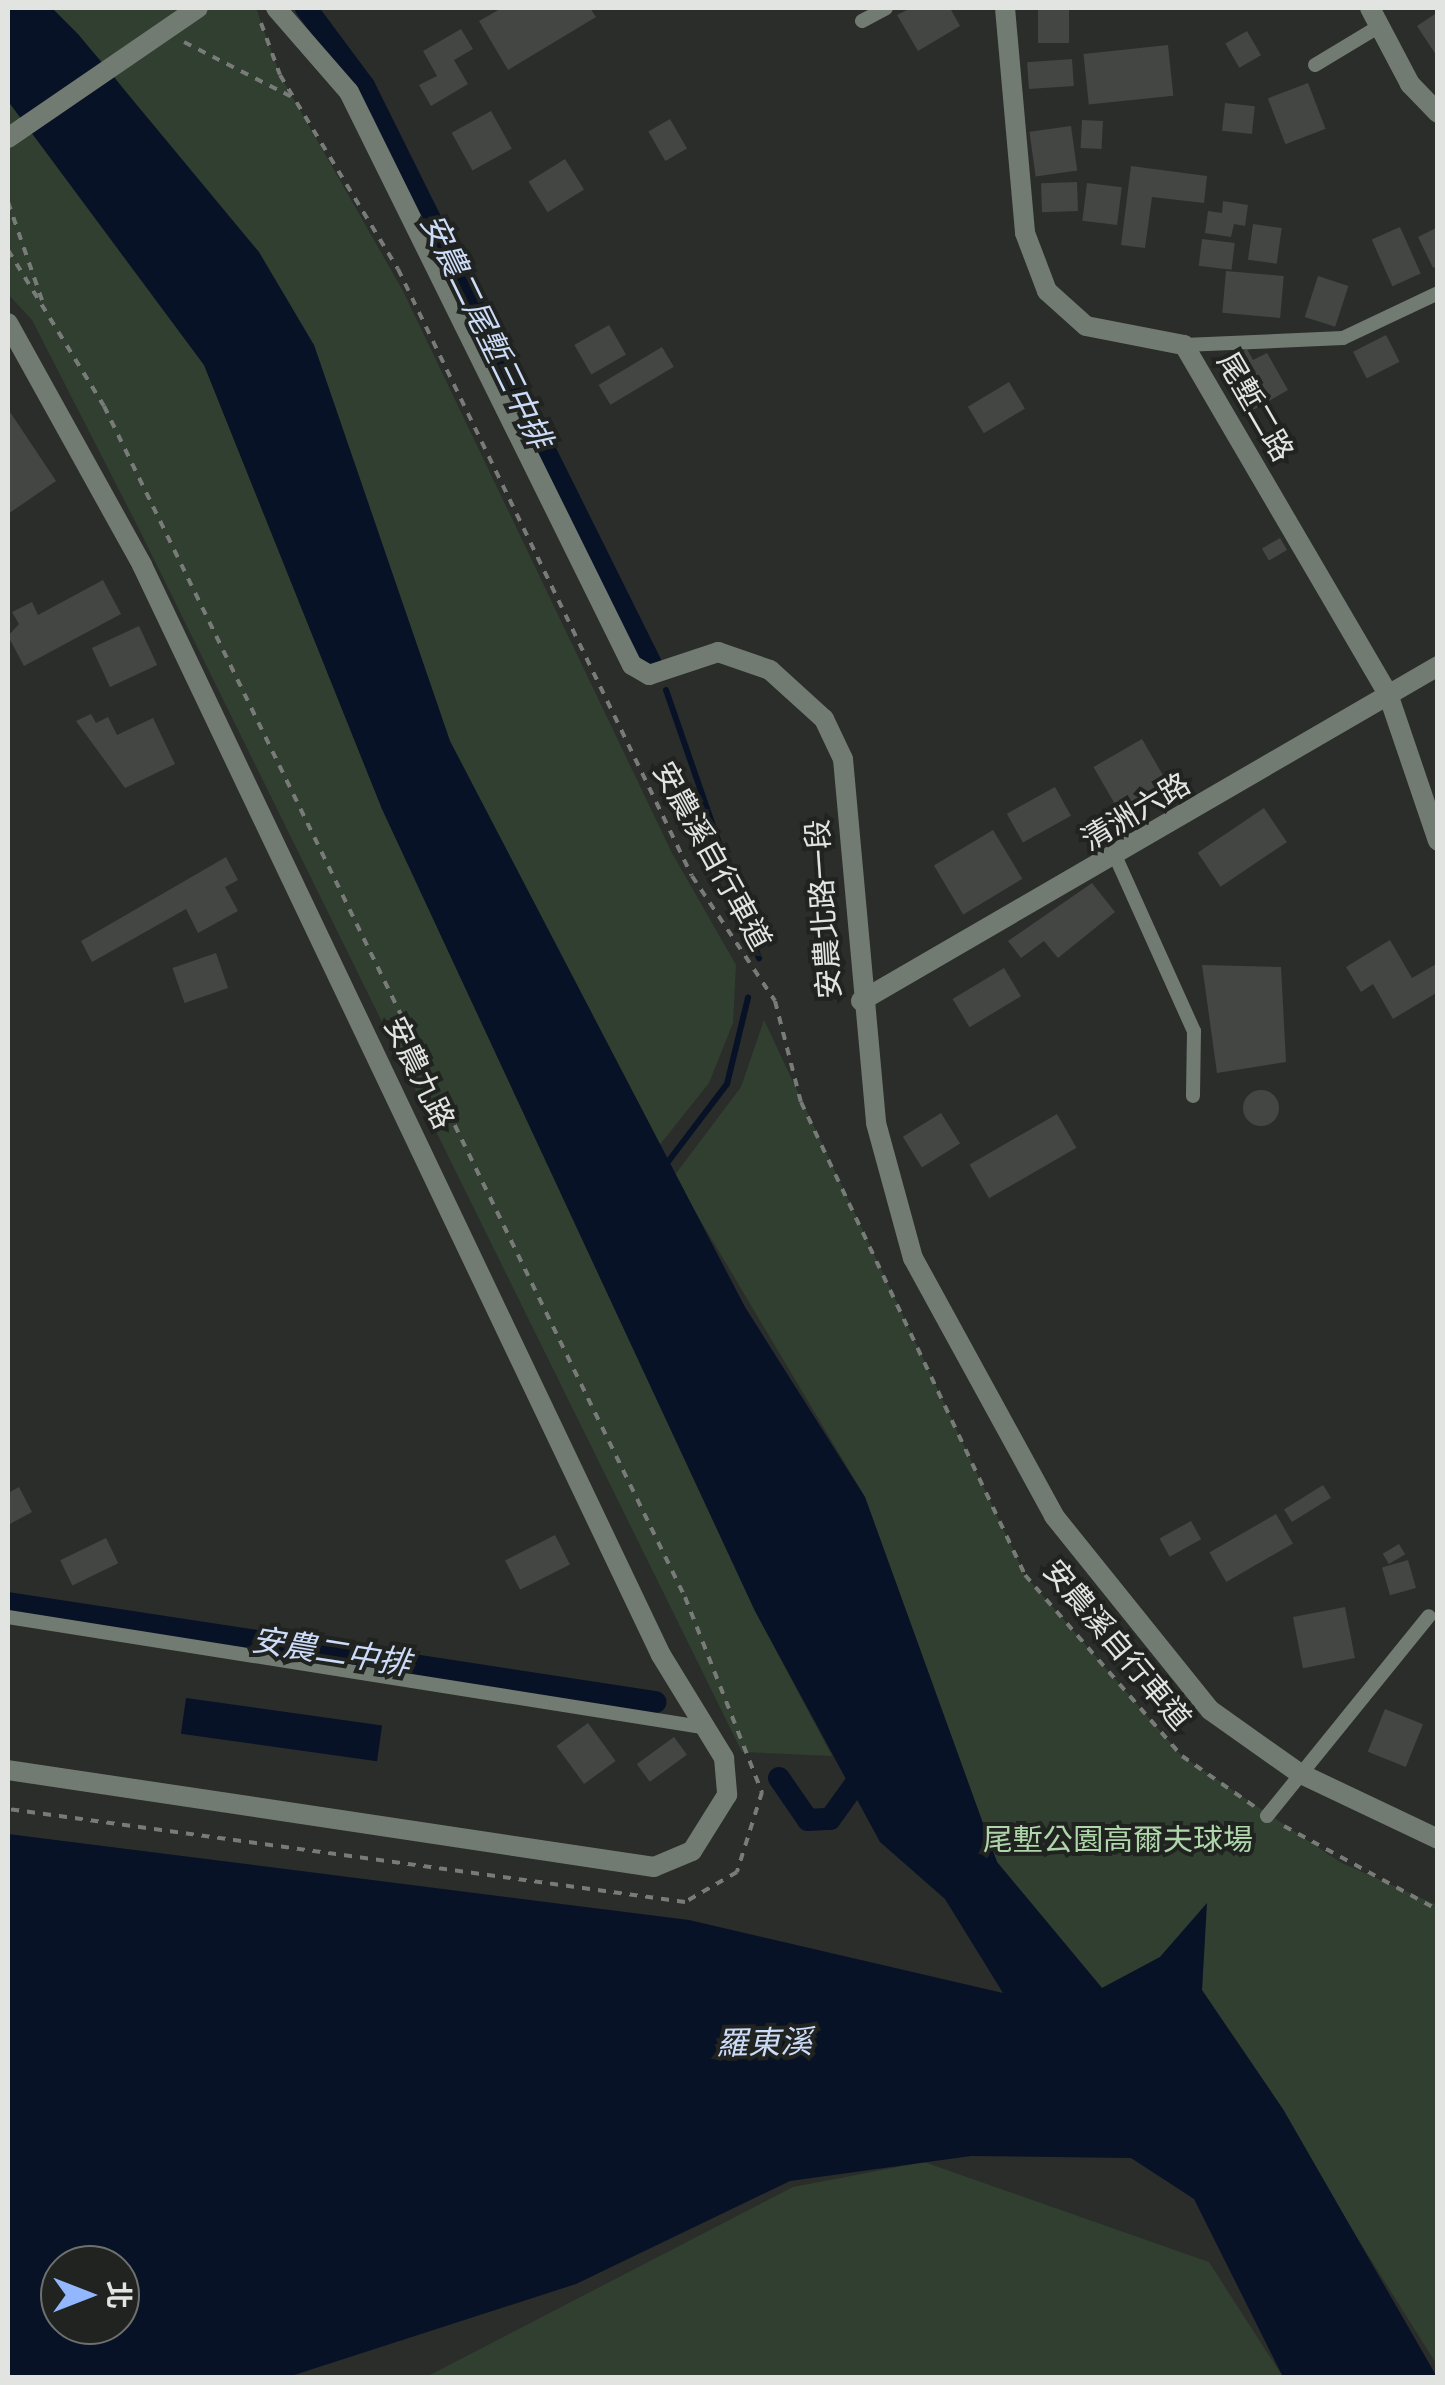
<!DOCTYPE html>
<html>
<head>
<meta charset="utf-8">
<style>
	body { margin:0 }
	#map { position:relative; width:1445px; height:2385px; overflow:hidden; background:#2a2d2a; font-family:Jost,"Noto Sans TC",sans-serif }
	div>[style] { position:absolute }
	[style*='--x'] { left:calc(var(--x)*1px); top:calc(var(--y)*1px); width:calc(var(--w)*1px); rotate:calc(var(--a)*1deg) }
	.green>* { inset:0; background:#303f2f }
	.water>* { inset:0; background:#081226; transform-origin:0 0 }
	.stream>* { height:6px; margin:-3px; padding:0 3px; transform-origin:3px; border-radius:3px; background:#081226 }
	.canal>* { height:22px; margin:-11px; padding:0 11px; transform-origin:11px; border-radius:11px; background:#081226 }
	.building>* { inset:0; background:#434642; transform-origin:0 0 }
	.round { border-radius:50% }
	.path>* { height:4px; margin-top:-2px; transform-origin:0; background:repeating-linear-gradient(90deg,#787b78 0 8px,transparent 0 16px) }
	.service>* { height:14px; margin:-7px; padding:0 7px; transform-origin:7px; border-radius:7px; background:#727b71 }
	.minor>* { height:20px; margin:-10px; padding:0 10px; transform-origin:10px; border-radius:10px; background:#727b71 }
	.minor-bridge>* { height:20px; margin:-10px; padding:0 10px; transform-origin:10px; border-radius:10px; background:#727b71 }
	span { translate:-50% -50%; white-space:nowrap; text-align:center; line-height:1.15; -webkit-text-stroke:8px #202320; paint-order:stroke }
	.street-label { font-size:30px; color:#e2e4e1 }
	.park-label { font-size:30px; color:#aed6aa }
	.water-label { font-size:32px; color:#cbdbf8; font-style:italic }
	.frame { position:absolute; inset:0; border:10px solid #e2e4e1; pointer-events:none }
	.north { position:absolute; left:40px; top:2245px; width:100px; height:100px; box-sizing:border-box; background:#202320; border:2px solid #6e706d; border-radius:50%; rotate:90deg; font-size:28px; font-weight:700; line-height:40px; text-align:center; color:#e2e4e1 }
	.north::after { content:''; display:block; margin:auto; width:35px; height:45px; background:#92b7fd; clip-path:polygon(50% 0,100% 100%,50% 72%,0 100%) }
</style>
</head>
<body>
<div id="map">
	<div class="green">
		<div style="clip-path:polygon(52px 8px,256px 8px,280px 75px,403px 291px,672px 853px,736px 965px,733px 1023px,709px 1083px,658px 1147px,450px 741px,314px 345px,107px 67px)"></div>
		<div style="clip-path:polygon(8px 101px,204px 365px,382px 809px,755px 1611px,832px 1756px,742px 1752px,139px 529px,32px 320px,8px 294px)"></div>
		<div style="clip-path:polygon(764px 1020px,1025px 1575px,1182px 1756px,1340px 1862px,1437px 1905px,1437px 2365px,1202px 1990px,1206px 1905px,1160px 1957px,1102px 1988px,997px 1862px,865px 1497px,674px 1176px,741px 1087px)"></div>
		<div style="clip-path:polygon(924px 2162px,1209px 2262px,1283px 2377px,426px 2377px,793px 2187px)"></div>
	</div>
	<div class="water">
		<div style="clip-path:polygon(evenodd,8px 8px,52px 8px,78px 34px,259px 252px,314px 345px,450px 741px,745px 1307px,865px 1497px,997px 1862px,1102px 1988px,1160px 1957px,1207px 1903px,1202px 1990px,1283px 2109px,1437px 2377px,1283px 2377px,1194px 2199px,1131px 2158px,971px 2156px,790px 2181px,576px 2284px,288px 2377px,8px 2377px,8px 1834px,689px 1920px,1003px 1993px,945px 1899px,880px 1842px,755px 1611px,382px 809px,204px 365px,8px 101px,8px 8px,60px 2265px,120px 2265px,120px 2325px,60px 2325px,60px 2265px)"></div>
		<div style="left:186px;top:1698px;width:198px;height:36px;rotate:8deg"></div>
	</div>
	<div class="stream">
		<div style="--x:666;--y:690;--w:284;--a:70.9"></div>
		<div style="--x:664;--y:1167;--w:104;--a:-52.8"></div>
		<div style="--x:727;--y:1084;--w:89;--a:-76.3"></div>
	</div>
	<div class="canal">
		<div style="--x:306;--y:8;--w:97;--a:53.4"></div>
		<div style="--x:364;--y:86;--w:645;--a:63.59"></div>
		<div style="--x:8;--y:1603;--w:655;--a:8.7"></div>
		<div style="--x:779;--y:1778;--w:51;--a:55.4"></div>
		<div style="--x:808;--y:1820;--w:22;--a:-3"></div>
		<div style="--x:830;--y:1819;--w:62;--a:-54.2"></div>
	</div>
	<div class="building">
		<div style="clip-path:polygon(502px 8px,590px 8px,596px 17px,508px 70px,479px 21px)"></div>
		<div style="clip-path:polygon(911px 8px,950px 8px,960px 26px,918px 51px,897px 15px)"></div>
		<div style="left:1038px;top:8px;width:31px;height:35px"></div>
		<div style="clip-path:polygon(1438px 12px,1438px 58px,1417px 26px)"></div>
		<div style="clip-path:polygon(461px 29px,473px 49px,454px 60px,468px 84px,431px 106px,419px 85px,437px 76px,423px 51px)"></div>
		<div style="left:1247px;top:31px;width:28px;height:25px;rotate:60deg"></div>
		<div style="left:1168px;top:45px;width:51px;height:85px;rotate:84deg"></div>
		<div style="left:1072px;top:59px;width:27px;height:45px;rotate:86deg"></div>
		<div style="left:1308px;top:83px;width:49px;height:43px;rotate:69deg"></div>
		<div style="left:1225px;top:103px;width:30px;height:28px;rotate:6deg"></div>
		<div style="left:491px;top:111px;width:43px;height:45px;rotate:61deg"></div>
		<div style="left:670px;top:119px;width:34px;height:25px;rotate:60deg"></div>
		<div style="left:1082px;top:120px;width:21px;height:28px;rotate:3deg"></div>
		<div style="left:1071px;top:126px;width:45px;height:42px;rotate:82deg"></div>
		<div style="left:565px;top:159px;width:36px;height:43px;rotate:58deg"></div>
		<div style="clip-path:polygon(1131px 166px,1207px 176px,1204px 203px,1152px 197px,1145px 248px,1121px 245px)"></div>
		<div style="left:1077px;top:182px;width:29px;height:36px;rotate:88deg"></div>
		<div style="left:1087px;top:183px;width:35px;height:38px;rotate:7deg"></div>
		<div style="clip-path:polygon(1223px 201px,1248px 205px,1245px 226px,1234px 224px,1231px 237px,1205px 233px,1208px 211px,1222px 213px)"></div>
		<div style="left:1253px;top:224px;width:29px;height:36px;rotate:8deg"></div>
		<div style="left:1400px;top:227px;width:51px;height:31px;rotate:66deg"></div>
		<div style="clip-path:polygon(1438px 227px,1438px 266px,1433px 268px,1418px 237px)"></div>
		<div style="left:1202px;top:239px;width:33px;height:27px;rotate:7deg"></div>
		<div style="left:1226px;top:271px;width:58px;height:42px;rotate:5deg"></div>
		<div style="left:1318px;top:276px;width:32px;height:43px;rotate:18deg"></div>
		<div style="left:609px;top:325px;width:34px;height:40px;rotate:60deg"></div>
		<div style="left:1386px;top:335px;width:30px;height:37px;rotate:63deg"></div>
		<div style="left:662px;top:347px;width:23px;height:74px;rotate:59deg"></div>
		<div style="clip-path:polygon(1247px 349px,1253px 360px,1267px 353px,1288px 390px,1248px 413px,1220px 365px)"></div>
		<div style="left:1009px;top:382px;width:31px;height:48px;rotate:59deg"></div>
		<div style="clip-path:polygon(8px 409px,56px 481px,8px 514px)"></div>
		<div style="clip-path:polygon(1277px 436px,1284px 448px,1271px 456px,1265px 445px)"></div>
		<div style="left:1280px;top:538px;width:14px;height:21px;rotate:60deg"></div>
		<div style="clip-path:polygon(103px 580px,121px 614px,24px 666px,8px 636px,19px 624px,12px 612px,32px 602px,38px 615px)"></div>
		<div style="left:139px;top:626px;width:43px;height:52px;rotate:65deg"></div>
		<div style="clip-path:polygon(91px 714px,96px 723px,108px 717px,117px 735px,153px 718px,175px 764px,125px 788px,76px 721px)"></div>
		<div style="left:1142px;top:739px;width:54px;height:56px;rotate:60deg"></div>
		<div style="left:1055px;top:787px;width:33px;height:55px;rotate:61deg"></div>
		<div style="left:1264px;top:808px;width:41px;height:80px;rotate:56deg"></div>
		<div style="left:993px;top:830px;width:57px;height:69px;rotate:59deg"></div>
		<div style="clip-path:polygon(226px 857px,238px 880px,225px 887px,238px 911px,198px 933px,186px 909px,92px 962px,81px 941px)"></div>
		<div style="clip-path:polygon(1092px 883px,1115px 912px,1058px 958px,1044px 941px,1021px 958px,1008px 941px)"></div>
		<div style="clip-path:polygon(1390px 940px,1412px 978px,1438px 963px,1438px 992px,1393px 1019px,1373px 984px,1361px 992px,1346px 967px)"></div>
		<div style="left:216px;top:953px;width:37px;height:46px;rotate:71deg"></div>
		<div style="clip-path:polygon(1202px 965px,1281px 967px,1286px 1062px,1217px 1073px)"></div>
		<div style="left:1004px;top:968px;width:33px;height:60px;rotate:59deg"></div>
		<div class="round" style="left:1243px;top:1090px;width:36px;height:36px"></div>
		<div style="left:941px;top:1113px;width:36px;height:45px;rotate:58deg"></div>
		<div style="left:1057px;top:1114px;width:39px;height:101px;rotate:60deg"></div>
		<div style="left:1323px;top:1485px;width:15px;height:46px;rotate:58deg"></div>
		<div style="clip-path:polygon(19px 1487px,32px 1512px,8px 1525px,8px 1493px)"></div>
		<div style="left:1276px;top:1514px;width:34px;height:77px;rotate:60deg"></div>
		<div style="left:1191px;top:1521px;width:21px;height:36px;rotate:61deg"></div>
		<div style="left:555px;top:1535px;width:33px;height:56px;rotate:63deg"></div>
		<div style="left:106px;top:1538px;width:28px;height:51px;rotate:64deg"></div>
		<div style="left:1399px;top:1544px;width:12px;height:19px;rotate:59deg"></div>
		<div style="left:1408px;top:1560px;width:29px;height:27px;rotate:74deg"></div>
		<div style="left:1345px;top:1607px;width:52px;height:53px;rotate:79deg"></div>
		<div style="left:1385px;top:1709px;width:41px;height:46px;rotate:22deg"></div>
		<div style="left:588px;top:1723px;width:47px;height:39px;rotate:54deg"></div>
		<div style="left:674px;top:1737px;width:22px;height:46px;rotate:54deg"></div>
	</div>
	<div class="path">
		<div style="--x:261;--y:23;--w:55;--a:69.9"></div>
		<div style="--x:280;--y:75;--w:227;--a:58.7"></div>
		<div style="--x:398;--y:269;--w:674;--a:64.16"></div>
		<div style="--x:692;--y:876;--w:150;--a:56.4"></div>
		<div style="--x:775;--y:1001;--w:104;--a:75.6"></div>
		<div style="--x:801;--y:1102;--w:523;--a:64.66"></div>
		<div style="--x:1025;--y:1575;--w:240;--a:49.1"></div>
		<div style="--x:1182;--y:1756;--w:89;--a:34.9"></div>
		<div style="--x:184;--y:42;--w:123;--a:27"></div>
		<div style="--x:8;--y:202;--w:104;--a:70.9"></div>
		<div style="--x:8;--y:250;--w:183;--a:58.4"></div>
		<div style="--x:104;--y:406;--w:1325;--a:64"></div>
		<div style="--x:685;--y:1597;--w:210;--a:68.5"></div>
		<div style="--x:762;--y:1792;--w:84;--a:107.4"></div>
		<div style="--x:737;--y:1872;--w:60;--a:150"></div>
		<div style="--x:685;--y:1902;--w:683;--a:-172.18"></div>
		<div style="--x:1284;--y:1826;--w:175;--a:28.6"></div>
	</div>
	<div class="service">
		<div style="--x:862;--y:21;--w:27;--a:-28"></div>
		<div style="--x:1315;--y:65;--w:76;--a:-31"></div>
		<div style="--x:1184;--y:345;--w:159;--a:-2.5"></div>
		<div style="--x:1343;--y:338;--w:105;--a:-25.3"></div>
		<div style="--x:1117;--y:860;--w:188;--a:65.8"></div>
		<div style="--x:1194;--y:1031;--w:65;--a:90.9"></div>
		<div style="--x:8;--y:1617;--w:703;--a:9.01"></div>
		<div style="--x:1267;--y:1816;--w:257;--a:-51"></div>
	</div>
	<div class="minor">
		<div style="--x:276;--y:8;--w:111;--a:49"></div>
		<div style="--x:349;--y:92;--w:639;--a:63.72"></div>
		<div style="--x:632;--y:665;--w:20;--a:30"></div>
		<div style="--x:649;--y:675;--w:73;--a:-18.4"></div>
		<div style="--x:718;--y:652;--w:55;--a:19.1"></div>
		<div style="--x:770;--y:670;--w:73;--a:42.2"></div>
		<div style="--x:824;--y:719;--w:44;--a:64.6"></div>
		<div style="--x:843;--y:759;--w:365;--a:84.8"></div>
		<div style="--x:876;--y:1123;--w:140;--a:74.7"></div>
		<div style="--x:913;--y:1258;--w:294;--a:61.3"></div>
		<div style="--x:1054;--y:1516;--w:249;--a:51.2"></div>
		<div style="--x:1210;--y:1710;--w:109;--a:35.3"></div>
		<div style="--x:1299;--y:1773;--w:154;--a:25.4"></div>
		<div style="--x:1005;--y:8;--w:226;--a:84.9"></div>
		<div style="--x:1025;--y:233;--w:62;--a:69.2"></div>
		<div style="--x:1047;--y:291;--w:52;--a:41.9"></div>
		<div style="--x:1086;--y:326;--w:100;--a:11"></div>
		<div style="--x:1184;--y:345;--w:404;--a:59.7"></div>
		<div style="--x:1388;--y:694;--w:155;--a:71.2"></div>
		<div style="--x:1370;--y:8;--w:86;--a:62.2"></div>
		<div style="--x:1410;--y:84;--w:40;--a:46"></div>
		<div style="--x:8;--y:323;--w:277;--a:61"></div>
		<div style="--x:142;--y:565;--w:1207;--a:64.54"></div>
		<div style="--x:661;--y:1655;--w:121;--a:58.5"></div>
		<div style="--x:724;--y:1758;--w:37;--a:85"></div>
		<div style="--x:727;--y:1795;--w:66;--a:122"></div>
		<div style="--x:692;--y:1851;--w:41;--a:157.2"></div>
		<div style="--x:654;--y:1867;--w:653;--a:-171.46"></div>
		<div style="--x:861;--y:1001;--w:667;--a:-30.14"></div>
	</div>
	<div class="minor-bridge">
		<div style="--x:8;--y:138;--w:230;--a:-34.4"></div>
	</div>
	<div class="street-label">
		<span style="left:1255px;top:407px;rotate:60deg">尾塹二路</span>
		<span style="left:1136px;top:812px;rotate:-31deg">清洲六路</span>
		<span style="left:712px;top:856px;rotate:61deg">安農溪自行車道</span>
		<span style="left:824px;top:909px;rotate:-94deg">安農北路一段</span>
		<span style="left:419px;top:1073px;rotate:64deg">安農九路</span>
		<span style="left:1117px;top:1645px;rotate:50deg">安農溪自行車道</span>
	</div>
	<div class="park-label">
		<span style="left:1118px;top:1840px">尾塹公園高爾夫球場</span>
	</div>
	<div class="water-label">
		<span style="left:486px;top:331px;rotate:64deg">安農二尾塹三中排</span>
		<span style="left:331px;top:1652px;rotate:9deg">安農二中排</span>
		<span style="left:764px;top:2043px;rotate:-1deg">羅東溪</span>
	</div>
	<div class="frame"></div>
	<div class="north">北</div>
</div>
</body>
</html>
